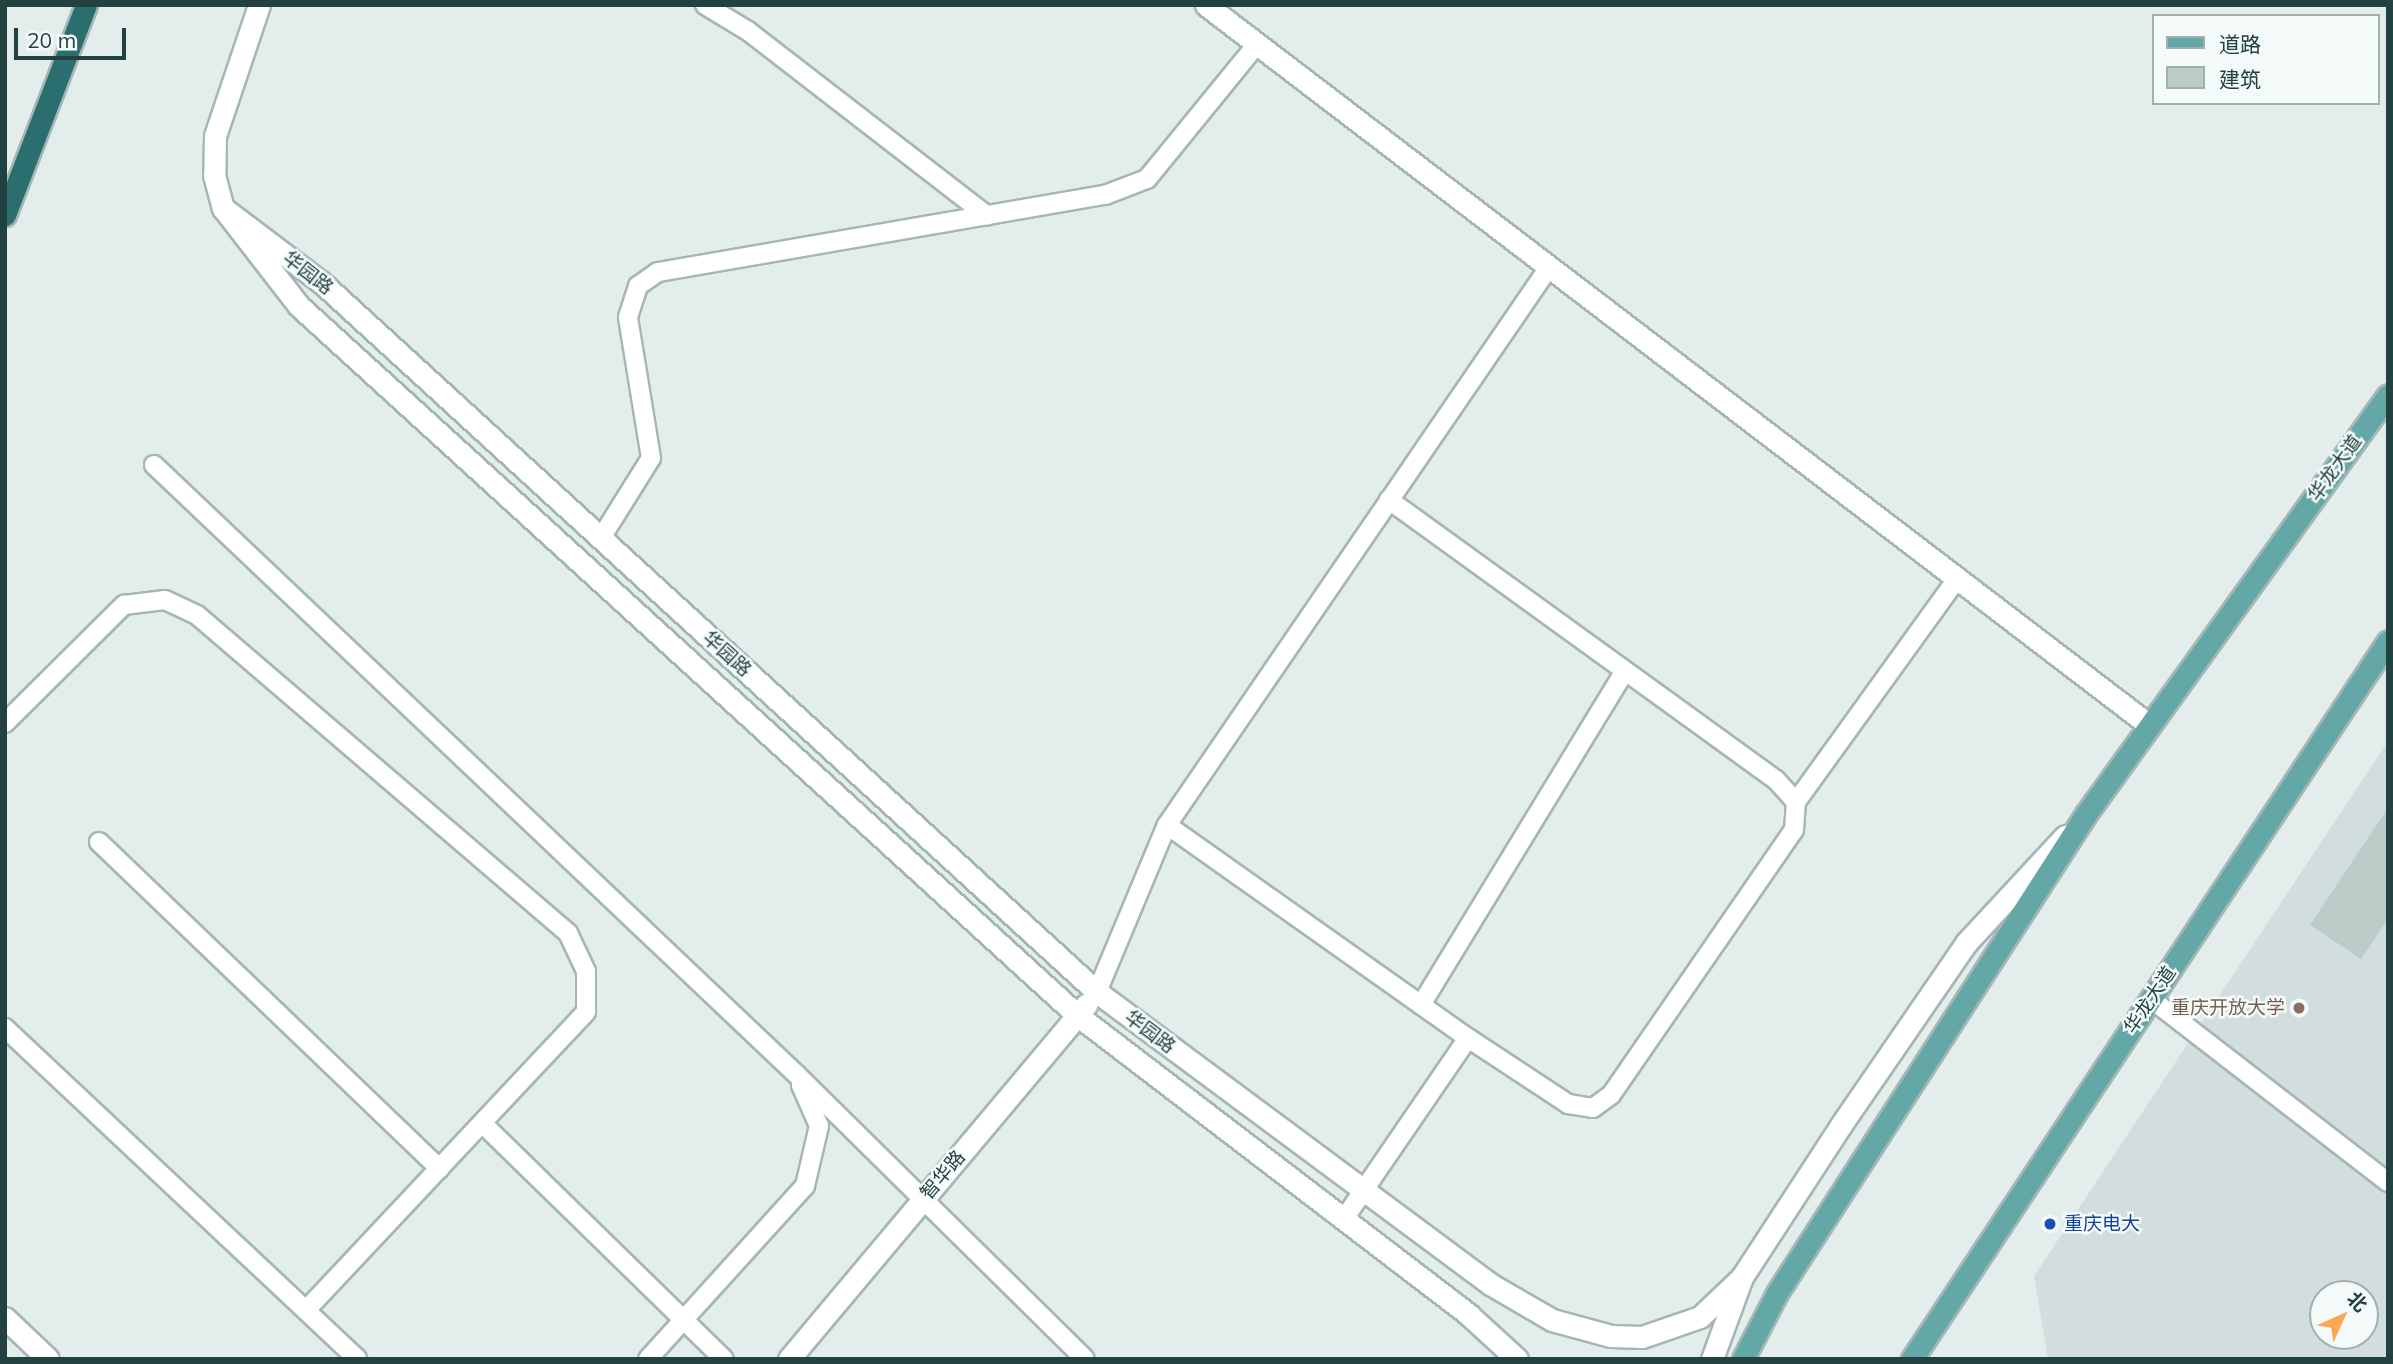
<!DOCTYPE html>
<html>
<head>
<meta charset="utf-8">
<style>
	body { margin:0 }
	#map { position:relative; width:2393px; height:1364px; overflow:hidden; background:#e3eeec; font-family:Mulish,"Noto Sans SC",sans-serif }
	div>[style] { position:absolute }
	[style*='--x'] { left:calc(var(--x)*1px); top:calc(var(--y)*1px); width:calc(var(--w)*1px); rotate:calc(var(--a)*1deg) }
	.built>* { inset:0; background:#d1dedd }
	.building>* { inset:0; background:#bbccc9 }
	.roads { filter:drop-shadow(2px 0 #a5b7b5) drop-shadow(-2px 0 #a5b7b5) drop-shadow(0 2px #a5b7b5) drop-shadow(0 -2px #a5b7b5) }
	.lane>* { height:18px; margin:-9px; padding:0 9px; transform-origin:9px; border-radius:9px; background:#fff }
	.street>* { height:21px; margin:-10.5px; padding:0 10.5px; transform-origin:10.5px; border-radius:10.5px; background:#fff }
	.secondary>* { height:21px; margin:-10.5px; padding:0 10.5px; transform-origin:10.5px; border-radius:10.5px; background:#fff }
	.primary>* { height:21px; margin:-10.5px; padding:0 10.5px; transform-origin:10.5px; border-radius:10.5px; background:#64a7a7 }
	.highway>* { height:21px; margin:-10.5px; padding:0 10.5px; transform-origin:10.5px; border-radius:10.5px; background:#2a6e70 }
	.dots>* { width:19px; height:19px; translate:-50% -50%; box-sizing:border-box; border:4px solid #f4faf9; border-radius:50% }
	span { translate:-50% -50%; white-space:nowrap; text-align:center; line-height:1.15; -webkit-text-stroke:5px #f4faf9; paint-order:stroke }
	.street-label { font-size:19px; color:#214241 }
	.education-label { font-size:19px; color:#785e54 }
	.right { translate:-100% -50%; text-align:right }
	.transit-label { font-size:19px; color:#164399 }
	.left { translate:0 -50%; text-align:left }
	.frame { position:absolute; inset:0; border:7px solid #214241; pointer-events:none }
	.legend { position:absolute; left:2152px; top:14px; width:228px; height:91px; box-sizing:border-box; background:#f4faf9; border:2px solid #a0b0af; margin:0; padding:9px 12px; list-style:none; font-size:21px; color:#214241 }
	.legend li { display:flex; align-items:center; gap:14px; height:35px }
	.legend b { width:35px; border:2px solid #a0b0af }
	.north { position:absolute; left:2309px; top:1280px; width:70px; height:70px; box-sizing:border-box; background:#f4faf9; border:2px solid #a0b0af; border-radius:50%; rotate:45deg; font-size:19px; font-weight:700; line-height:28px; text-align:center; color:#214241 }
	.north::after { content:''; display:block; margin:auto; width:24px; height:32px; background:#fda653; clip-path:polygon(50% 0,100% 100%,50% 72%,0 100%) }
	.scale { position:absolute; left:14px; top:28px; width:112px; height:32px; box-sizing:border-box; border:4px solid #214241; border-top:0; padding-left:9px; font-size:21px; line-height:24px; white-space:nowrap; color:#214241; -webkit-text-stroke:5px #f4faf9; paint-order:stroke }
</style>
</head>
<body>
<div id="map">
	<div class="built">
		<div style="clip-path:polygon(evenodd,2388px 741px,2388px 1359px,2048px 1359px,2034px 1276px,2388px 741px,2323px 1294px,2365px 1294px,2365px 1336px,2323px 1336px,2323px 1294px)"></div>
	</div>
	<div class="building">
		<div style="clip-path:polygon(2388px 808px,2388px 919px,2361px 959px,2310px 925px)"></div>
	</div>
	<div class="roads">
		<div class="lane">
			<div style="--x:705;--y:5;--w:50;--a:31.2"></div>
			<div style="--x:748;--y:31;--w:302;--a:37.7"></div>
			<div style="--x:154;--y:465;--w:886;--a:43.49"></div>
			<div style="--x:797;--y:1075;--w:404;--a:44.6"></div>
			<div style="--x:601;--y:538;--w:94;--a:-58"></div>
			<div style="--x:651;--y:458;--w:143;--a:-99.3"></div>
			<div style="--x:628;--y:317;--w:33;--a:-72"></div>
			<div style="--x:638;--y:286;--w:24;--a:-35"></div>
			<div style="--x:658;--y:272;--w:454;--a:-9.8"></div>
			<div style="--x:1105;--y:195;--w:45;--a:-20.9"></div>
			<div style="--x:1147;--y:179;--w:174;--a:-50.8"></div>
			<div style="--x:5;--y:723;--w:168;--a:-44.8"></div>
			<div style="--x:124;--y:605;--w:41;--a:-7"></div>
			<div style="--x:165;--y:600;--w:35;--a:25"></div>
			<div style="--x:197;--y:615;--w:489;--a:40.6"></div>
			<div style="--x:568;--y:933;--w:42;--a:64.7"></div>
			<div style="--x:586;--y:971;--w:41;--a:90"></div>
			<div style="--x:586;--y:1012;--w:409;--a:133.2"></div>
			<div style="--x:1796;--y:802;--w:277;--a:-54.2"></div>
			<div style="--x:1167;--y:825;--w:369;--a:35.3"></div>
			<div style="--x:1468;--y:1038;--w:120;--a:33.4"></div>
			<div style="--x:1568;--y:1104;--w:25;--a:9"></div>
			<div style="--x:1593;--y:1108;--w:22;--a:-36"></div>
			<div style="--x:1611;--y:1095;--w:322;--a:-55.4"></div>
			<div style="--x:1794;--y:830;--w:28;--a:-86"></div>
			<div style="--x:1796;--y:802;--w:30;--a:-132"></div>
			<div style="--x:1776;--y:780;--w:478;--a:-144.1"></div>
			<div style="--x:99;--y:842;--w:472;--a:43.8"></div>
			<div style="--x:1097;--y:992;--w:181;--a:-67.3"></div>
			<div style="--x:1167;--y:825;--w:676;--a:-55.6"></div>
			<div style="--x:2151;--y:999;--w:299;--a:37.7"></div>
			<div style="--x:1421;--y:1005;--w:389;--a:-58.6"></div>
			<div style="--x:5;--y:1028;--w:483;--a:43.2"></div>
			<div style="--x:484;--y:1125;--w:335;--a:44.3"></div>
			<div style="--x:1344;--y:1219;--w:219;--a:-55.6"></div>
			<div style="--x:648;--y:1359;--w:234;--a:-47.8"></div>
			<div style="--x:805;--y:1186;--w:62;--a:-76.9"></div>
			<div style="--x:819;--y:1126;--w:45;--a:-113.7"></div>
		</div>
		<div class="street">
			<div style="--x:259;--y:5;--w:138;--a:108.6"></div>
			<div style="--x:215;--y:136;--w:39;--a:91"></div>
			<div style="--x:214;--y:175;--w:34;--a:75"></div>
			<div style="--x:223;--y:208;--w:124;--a:52.2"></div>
			<div style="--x:299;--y:306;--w:1053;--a:42.34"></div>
			<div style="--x:1077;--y:1015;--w:494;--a:37.4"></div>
			<div style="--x:1469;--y:1315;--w:65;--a:42.5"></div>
			<div style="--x:1206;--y:5;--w:1186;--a:37.36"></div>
			<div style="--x:223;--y:208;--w:123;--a:37.1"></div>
			<div style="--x:321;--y:282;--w:1052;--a:42.46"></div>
			<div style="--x:1097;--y:992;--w:490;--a:36.6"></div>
			<div style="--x:1490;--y:1284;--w:72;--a:30.1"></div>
			<div style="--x:1552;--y:1320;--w:61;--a:15.2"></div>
			<div style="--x:1611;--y:1336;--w:31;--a:2"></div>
			<div style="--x:1642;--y:1337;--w:61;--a:-19"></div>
			<div style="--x:1700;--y:1317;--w:58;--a:-43.6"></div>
			<div style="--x:789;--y:1359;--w:463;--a:-50"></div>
			<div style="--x:1712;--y:1359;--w:87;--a:-69.9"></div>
			<div style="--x:1742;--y:1277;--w:181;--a:-56.9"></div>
			<div style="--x:1841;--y:1125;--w:221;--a:-55.5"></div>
			<div style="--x:1966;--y:943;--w:146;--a:-47.2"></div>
		</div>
		<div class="secondary">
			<div style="--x:5;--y:1318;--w:59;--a:43.6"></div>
		</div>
		<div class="primary">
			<div style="--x:1743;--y:1359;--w:74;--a:-62.7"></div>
			<div style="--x:1777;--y:1293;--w:570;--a:-57.17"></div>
			<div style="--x:2086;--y:814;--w:516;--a:-54.22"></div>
			<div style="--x:1912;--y:1359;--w:861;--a:-56.46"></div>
		</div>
		<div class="highway">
			<div style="--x:5;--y:215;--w:225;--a:-68.9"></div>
		</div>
	</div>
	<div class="dots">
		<div style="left:2299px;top:1008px;background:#8d6e63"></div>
		<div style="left:2050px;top:1224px;background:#1a4fb4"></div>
	</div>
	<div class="street-label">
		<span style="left:308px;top:273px;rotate:38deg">华园路</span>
		<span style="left:2335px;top:468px;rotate:-54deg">华龙大道</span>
		<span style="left:727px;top:654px;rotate:42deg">华园路</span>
		<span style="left:2150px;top:1000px;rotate:-56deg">华龙大道</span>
		<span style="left:1150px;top:1032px;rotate:37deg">华园路</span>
		<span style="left:943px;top:1175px;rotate:-50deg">智华路</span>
	</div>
	<div class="education-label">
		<span class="right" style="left:2285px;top:1008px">重庆开放大学</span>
	</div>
	<div class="transit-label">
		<span class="left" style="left:2064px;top:1224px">重庆电大</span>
	</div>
	<div class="frame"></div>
	<ul class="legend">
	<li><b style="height:9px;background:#64a7a7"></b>道路</li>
	<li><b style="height:19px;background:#bbccc9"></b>建筑</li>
	</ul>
	<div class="north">北</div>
	<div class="scale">20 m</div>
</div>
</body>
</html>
